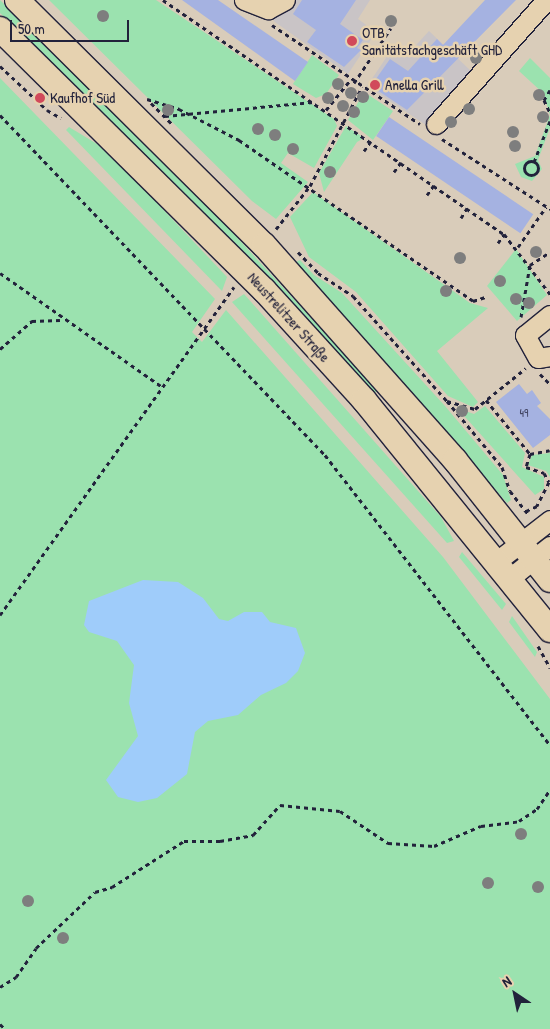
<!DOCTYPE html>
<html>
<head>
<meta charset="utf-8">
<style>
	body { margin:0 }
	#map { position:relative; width:550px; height:1029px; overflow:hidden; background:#d9ccba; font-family:"Patrick Hand",sans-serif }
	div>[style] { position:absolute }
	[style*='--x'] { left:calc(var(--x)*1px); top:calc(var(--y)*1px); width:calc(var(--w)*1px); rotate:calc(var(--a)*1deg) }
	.built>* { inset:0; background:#c9c4c6 }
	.green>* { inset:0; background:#9be2af }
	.water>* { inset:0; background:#9fccfa }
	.building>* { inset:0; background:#a5b2e1; transform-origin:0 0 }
	.path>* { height:3px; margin-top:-1.5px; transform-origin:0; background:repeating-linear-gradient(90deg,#22223b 0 4px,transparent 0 8px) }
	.path>.ring { margin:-1.5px; padding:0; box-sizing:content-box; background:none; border:3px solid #22223b; border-radius:50% }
	.roads { filter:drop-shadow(1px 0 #22223b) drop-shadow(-1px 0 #22223b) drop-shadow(0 1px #22223b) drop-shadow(0 -1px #22223b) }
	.minor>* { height:19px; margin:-9.5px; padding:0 9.5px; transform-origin:9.5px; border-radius:9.5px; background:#e6d2b0 }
	.major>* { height:24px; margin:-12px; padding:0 12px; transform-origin:12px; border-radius:12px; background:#e6d2b0 }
	.trees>* { width:12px; height:12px; margin:-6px; border-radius:50%; background:#7e7e7e }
	.dots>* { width:14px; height:14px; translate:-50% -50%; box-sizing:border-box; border:2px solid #e6d2b0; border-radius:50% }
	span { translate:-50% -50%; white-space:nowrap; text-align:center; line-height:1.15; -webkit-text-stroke:5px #e6d2b0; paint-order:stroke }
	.number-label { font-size:12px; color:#434664 }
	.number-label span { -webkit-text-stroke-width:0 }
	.poi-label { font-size:15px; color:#22223b }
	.left { translate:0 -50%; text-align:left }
	.street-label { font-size:15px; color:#22223b }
	.north { position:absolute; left:490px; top:969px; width:50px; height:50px; -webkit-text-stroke:4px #e6d2b0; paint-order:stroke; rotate:326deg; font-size:14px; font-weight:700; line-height:20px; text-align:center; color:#22223b }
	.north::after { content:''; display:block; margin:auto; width:18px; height:22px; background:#22223b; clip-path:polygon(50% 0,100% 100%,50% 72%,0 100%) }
	.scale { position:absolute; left:10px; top:20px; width:119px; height:22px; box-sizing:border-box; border:2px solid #22223b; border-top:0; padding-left:6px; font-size:15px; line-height:18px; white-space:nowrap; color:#22223b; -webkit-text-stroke:4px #e6d2b0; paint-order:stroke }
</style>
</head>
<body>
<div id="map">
	<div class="built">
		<div style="clip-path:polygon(256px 0,370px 0,358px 19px,376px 32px,348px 74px,275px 22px)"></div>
		<div style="clip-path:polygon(429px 31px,472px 72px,426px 125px,367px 86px,390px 52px,396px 48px,407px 55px)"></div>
	</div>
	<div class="green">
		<div style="clip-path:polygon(0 0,182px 178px,378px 390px,373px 394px,176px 185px,0 13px)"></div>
		<div style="clip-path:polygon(49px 0,156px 0,334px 119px,337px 126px,314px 168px,288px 153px,281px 163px,308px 182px,276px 219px,252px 201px)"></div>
		<div style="clip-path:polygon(312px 55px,339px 75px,326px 94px,316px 98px,293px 84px)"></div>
		<div style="clip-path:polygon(530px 58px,550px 78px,550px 128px,538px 160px,542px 169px,532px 181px,521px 177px,515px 164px,535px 156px,550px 115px,543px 93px,519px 71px)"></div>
		<div style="clip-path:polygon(0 78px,215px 299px,192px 332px,202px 342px,226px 310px,443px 557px,550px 699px,550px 1029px,0 1029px)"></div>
		<div style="clip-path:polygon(364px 92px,393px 111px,373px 140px,348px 120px)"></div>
		<div style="clip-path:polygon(346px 126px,364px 138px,357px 142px,324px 192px,319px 173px)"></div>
		<div style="clip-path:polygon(69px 127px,107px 150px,227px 277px,222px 291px,66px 130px)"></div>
		<div style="clip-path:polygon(313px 192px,470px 303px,488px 308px,437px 351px,478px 402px,473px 407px,448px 396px,356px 292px,309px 257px,290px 217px)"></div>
		<div style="clip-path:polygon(516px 249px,547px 295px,517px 321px,487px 286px)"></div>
		<div style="clip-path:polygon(300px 260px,314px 275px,342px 293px,445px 406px,503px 475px,511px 500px,507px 503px,499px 494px,296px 262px)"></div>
		<div style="clip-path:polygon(244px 294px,441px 517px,454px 541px,447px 543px,232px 302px)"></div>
		<div style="clip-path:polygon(485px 406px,525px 453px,522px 467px,544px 477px,544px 489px,535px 495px,457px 408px,474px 414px)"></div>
		<div style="clip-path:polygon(550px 453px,550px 477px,546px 471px,528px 465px,532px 455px)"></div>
		<div style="clip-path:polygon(462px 552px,506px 604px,502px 610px,459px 557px)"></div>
		<div style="clip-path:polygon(512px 616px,537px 652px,535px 657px,509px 622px)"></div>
	</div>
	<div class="water">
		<div style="clip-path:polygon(143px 580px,178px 582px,203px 598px,219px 619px,228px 621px,244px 612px,262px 612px,270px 622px,296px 628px,305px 653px,298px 671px,286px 683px,261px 695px,238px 715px,208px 721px,195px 732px,187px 774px,157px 798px,138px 802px,118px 797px,106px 780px,138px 736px,129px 703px,134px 665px,117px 641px,89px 632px,84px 625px,89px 601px)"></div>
	</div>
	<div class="building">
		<div style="clip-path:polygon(182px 0,218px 0,308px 62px,295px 81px)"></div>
		<div style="clip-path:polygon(302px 0,356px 0,340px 24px,363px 40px,357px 48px,361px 50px,344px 67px,307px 42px,316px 30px,293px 14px)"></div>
		<div style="clip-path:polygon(485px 0,516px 0,407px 110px,371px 86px,390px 59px,408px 71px,437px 39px,443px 45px)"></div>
		<div style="left:389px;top:117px;width:174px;height:23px;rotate:34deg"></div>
		<div style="clip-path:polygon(519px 384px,527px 394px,532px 390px,541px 403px,537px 406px,550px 419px,550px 435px,533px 448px,496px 402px)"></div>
	</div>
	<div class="path">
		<div style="--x:163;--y:0;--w:414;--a:34.5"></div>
		<div style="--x:504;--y:234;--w:76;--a:52.5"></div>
		<div style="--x:272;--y:25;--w:178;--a:33.8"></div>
		<div style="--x:0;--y:66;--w:64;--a:43.1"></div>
		<div style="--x:47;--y:110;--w:16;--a:30"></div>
		<div style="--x:354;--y:83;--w:66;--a:-56.1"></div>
		<div style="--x:550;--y:90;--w:12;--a:121"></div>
		<div style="--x:544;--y:100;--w:14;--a:65"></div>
		<div style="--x:147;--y:99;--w:34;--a:17"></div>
		<div style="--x:179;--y:109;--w:68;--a:27.3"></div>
		<div style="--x:239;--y:140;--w:284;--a:34.5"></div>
		<div style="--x:473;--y:301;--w:13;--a:-18"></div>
		<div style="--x:151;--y:103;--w:31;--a:45"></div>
		<div style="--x:326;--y:110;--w:38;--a:-51"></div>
		<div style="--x:0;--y:115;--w:470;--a:46.3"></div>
		<div style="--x:325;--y:455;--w:367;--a:52.2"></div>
		<div style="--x:165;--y:116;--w:149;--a:-5.4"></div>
		<div style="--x:442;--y:139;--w:129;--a:32.9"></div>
		<div style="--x:364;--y:151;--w:12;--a:-55"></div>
		<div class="ring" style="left:524px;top:161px;width:11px;height:11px"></div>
		<div style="--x:534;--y:162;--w:44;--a:-68.7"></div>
		<div style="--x:394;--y:172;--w:12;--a:-55"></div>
		<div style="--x:427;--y:195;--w:12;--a:-55"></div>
		<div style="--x:461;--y:218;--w:12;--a:-59"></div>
		<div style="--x:276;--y:229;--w:55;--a:-51.7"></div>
		<div style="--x:310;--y:186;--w:112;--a:-62.3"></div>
		<div style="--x:498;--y:243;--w:11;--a:-56"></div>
		<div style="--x:518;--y:247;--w:49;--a:-55"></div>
		<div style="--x:298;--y:252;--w:29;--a:46"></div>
		<div style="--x:318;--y:273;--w:42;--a:33.3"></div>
		<div style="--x:353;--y:296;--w:141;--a:48.2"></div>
		<div style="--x:447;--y:401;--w:86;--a:50.2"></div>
		<div style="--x:502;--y:467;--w:25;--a:72"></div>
		<div style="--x:510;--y:491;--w:31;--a:52"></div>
		<div style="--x:0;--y:273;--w:198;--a:35.1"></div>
		<div style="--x:521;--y:317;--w:53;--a:-80.2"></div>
		<div style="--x:530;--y:265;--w:24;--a:-33"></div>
		<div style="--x:0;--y:349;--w:43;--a:-41.2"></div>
		<div style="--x:32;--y:321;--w:28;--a:-2"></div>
		<div style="--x:540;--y:374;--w:14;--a:45"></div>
		<div style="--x:486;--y:400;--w:70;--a:50.8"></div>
		<div style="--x:530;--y:454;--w:20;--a:-11"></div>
		<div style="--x:447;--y:401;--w:29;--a:16"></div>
		<div style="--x:475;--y:409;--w:65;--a:-38.8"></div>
		<div style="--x:530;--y:454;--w:14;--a:107"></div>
		<div style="--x:526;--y:467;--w:19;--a:18"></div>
		<div style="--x:544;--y:473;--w:10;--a:61"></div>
		<div style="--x:549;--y:482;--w:27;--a:117"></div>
		<div style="--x:526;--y:511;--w:12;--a:-24"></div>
		<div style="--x:0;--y:615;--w:403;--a:-54.5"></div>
		<div style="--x:538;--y:646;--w:25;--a:61"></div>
		<div style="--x:0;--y:987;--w:19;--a:-32"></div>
		<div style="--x:16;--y:977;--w:35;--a:-55"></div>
		<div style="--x:36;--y:948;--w:81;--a:-43.5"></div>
		<div style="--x:95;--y:892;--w:18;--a:-16"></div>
		<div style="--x:112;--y:887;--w:85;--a:-32.6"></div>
		<div style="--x:184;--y:841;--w:36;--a:0"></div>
		<div style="--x:220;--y:841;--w:34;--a:-10"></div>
		<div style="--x:253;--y:835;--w:40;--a:-48"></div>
		<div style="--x:280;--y:805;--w:60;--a:5.7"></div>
		<div style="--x:340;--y:811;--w:58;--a:33.7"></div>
		<div style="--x:388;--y:843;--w:46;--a:3.7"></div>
		<div style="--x:434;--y:846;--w:51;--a:-23.1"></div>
		<div style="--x:481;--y:826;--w:38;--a:-7"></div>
		<div style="--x:519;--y:821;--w:22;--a:-34"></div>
		<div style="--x:537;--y:809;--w:23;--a:-56"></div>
		<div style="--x:0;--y:1024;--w:7;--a:45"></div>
	</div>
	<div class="roads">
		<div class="minor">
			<div style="--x:244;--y:0;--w:26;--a:21"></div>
			<div style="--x:268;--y:9;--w:19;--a:-28"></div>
			<div style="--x:436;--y:124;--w:166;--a:-48.4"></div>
			<div style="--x:550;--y:315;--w:32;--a:141"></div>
			<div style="--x:525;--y:335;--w:26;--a:61"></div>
			<div style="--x:538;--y:358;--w:12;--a:-9"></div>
			<div style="--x:497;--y:561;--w:67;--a:-37.7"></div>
			<div style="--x:510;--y:578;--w:51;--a:-38.7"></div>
		</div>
		<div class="major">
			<div style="--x:17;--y:0;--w:348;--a:44.8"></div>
			<div style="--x:264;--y:245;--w:288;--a:48.4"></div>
			<div style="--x:455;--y:460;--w:153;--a:51.6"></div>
			<div style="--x:0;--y:29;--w:371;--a:44.7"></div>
			<div style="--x:264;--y:290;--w:149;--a:47.7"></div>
			<div style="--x:364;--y:400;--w:296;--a:51"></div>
		</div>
	</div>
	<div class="trees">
		<div style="left:103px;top:16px"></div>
		<div style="left:391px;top:21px"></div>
		<div style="left:476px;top:58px"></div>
		<div style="left:338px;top:84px"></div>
		<div style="left:351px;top:93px"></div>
		<div style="left:539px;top:95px"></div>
		<div style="left:363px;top:97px"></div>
		<div style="left:328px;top:98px"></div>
		<div style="left:343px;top:106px"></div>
		<div style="left:469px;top:109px"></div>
		<div style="left:168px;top:110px"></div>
		<div style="left:354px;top:112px"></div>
		<div style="left:543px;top:117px"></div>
		<div style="left:451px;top:122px"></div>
		<div style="left:258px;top:129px"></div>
		<div style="left:513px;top:132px"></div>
		<div style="left:275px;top:135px"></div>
		<div style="left:515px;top:146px"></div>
		<div style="left:293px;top:149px"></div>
		<div style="left:330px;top:172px"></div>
		<div style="left:536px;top:252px"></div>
		<div style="left:460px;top:258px"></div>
		<div style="left:500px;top:281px"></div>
		<div style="left:446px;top:291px"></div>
		<div style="left:516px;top:299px"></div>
		<div style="left:529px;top:303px"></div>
		<div style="left:462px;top:411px"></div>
		<div style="left:521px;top:834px"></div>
		<div style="left:488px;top:883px"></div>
		<div style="left:538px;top:887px"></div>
		<div style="left:28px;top:901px"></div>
		<div style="left:63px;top:938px"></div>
	</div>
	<div class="dots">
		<div style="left:352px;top:41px;background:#d1495b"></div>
		<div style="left:375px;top:85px;background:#d1495b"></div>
		<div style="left:40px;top:98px;background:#d1495b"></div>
	</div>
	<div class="number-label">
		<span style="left:524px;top:413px">49</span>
	</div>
	<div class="poi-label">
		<span class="left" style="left:362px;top:41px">OTB<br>Sanitätsfachgeschäft GHD</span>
		<span class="left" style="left:385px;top:85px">Anella Grill</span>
		<span class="left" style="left:50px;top:98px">Kaufhof Süd</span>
	</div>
	<div class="street-label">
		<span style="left:289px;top:317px;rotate:48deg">Neustrelitzer Straße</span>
	</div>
	<div class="north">N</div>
	<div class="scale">50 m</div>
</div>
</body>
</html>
